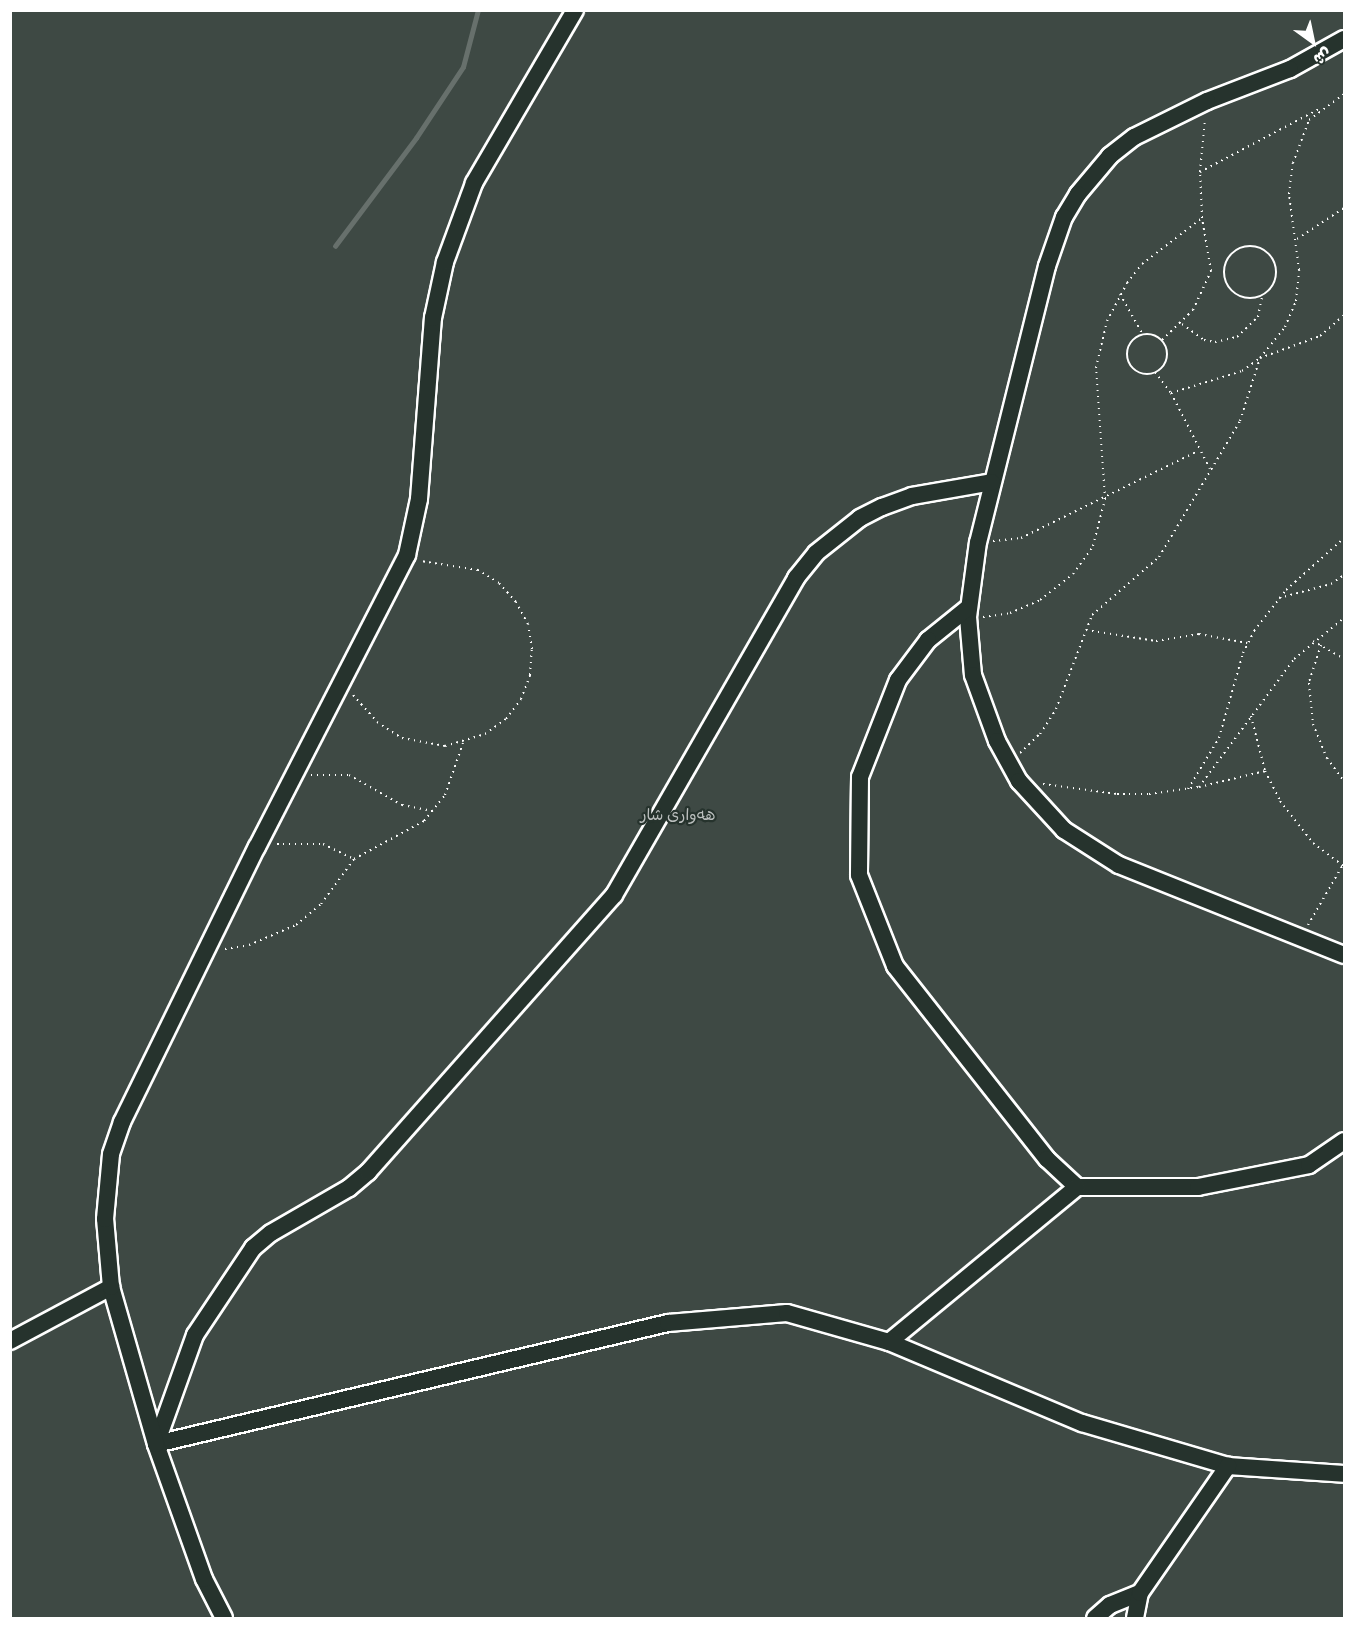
<!DOCTYPE html>
<html>
<head>
<meta charset="utf-8">
<style>
	body { margin:0 }
	#map { position:relative; width:1355px; height:1629px; overflow:hidden; background:#26332d; font-family:Delius,"Playpen Sans Arabic",sans-serif }
	div>[style] { position:absolute }
	[style*='--x'] { left:calc(var(--x)*1px); top:calc(var(--y)*1px); width:calc(var(--w)*1px); rotate:calc(var(--a)*1deg) }
	.green>* { inset:0; background:#3e4944; transform-origin:0 0 }
	.stream>* { height:4.5px; margin:-2.25px; padding:0 2.25px; transform-origin:2.25px; border-radius:2.25px; background:#67706c }
	.path>* { height:2px; margin-top:-1px; transform-origin:0; background:repeating-linear-gradient(90deg,#fff 0 1.5px,transparent 0 6px) }
	.path>.ring { margin:-1px; padding:0; box-sizing:content-box; background:none; border:2px solid #fff; border-radius:50% }
	.roads { filter:drop-shadow(2px 0 #fff) drop-shadow(-2px 0 #fff) drop-shadow(0 2px #fff) drop-shadow(0 -2px #fff) }
	.minor>* { height:16px; margin:-8px; padding:0 8px; transform-origin:8px; border-radius:8px; background:#26332d }
	span { translate:-50% -50%; white-space:nowrap; text-align:center; line-height:1.15; -webkit-text-stroke:4.5px #26332d; paint-order:stroke }
	.park-label { font-size:16px; color:#bbbfbe }
	.frame { position:absolute; inset:0; border:12px solid #fff; pointer-events:none }
	.north { position:absolute; left:1283px; top:12px; width:60px; height:60px; -webkit-text-stroke:4px #26332d; paint-order:stroke; rotate:147deg; font-size:16px; font-weight:700; line-height:24px; text-align:center; color:#fff }
	.north::after { content:''; display:block; margin:auto; width:21px; height:27px; background:#fff; clip-path:polygon(50% 0,100% 100%,50% 72%,0 100%) }
</style>
</head>
<body>
<div id="map">
	<div class="green">
		<div style="left:11px;top:11px;width:1333px;height:1607px"></div>
	</div>
	<div class="stream">
		<div style="--x:335;--y:246;--w:135;--a:-53.1"></div>
		<div style="--x:416;--y:138;--w:85;--a:-56.5"></div>
		<div style="--x:463;--y:67;--w:59;--a:-75.3"></div>
	</div>
	<div class="path">
		<div style="--x:1200;--y:172;--w:135;--a:-27.9"></div>
		<div style="--x:1297;--y:239;--w:56;--a:-33.4"></div>
		<div class="ring" style="left:1224px;top:246px;width:50px;height:50px"></div>
		<div style="--x:1120;--y:294;--w:45;--a:60.6"></div>
		<div style="--x:1182;--y:324;--w:27;--a:36"></div>
		<div style="--x:1204;--y:340;--w:11;--a:10"></div>
		<div style="--x:1215;--y:342;--w:23;--a:-13"></div>
		<div style="--x:1237;--y:337;--w:29;--a:-44"></div>
		<div style="--x:1258;--y:317;--w:20;--a:-79"></div>
		<div class="ring" style="left:1127px;top:334px;width:38px;height:38px"></div>
		<div style="--x:1162;--y:340;--w:43;--a:-44.1"></div>
		<div style="--x:1193;--y:310;--w:43;--a:-65.2"></div>
		<div style="--x:1211;--y:271;--w:54;--a:-99.6"></div>
		<div style="--x:1202;--y:218;--w:46;--a:-92.5"></div>
		<div style="--x:1200;--y:172;--w:53;--a:-84.6"></div>
		<div style="--x:1155;--y:372;--w:26;--a:53"></div>
		<div style="--x:1171;--y:393;--w:85;--a:62.8"></div>
		<div style="--x:1171;--y:393;--w:74;--a:-17.2"></div>
		<div style="--x:1242;--y:371;--w:22;--a:-36"></div>
		<div style="--x:1260;--y:358;--w:40;--a:-51"></div>
		<div style="--x:1285;--y:327;--w:28;--a:-67"></div>
		<div style="--x:1296;--y:301;--w:31;--a:-84"></div>
		<div style="--x:1299;--y:270;--w:77;--a:-97.5"></div>
		<div style="--x:1289;--y:194;--w:31;--a:-83"></div>
		<div style="--x:1293;--y:163;--w:46;--a:-69.6"></div>
		<div style="--x:1309;--y:120;--w:44;--a:-36.6"></div>
		<div style="--x:993;--y:541;--w:28;--a:-6"></div>
		<div style="--x:1021;--y:538;--w:197;--a:-26.2"></div>
		<div style="--x:1279;--y:598;--w:54;--a:-15.1"></div>
		<div style="--x:1331;--y:584;--w:16;--a:-35"></div>
		<div style="--x:983;--y:617;--w:27;--a:-8"></div>
		<div style="--x:1010;--y:613;--w:33;--a:-23"></div>
		<div style="--x:1040;--y:600;--w:42;--a:-38.2"></div>
		<div style="--x:1073;--y:574;--w:34;--a:-54"></div>
		<div style="--x:1093;--y:546;--w:49;--a:-75.7"></div>
		<div style="--x:1105;--y:499;--w:131;--a:-93.9"></div>
		<div style="--x:1096;--y:368;--w:48;--a:-76.8"></div>
		<div style="--x:1107;--y:321;--w:43;--a:-62.2"></div>
		<div style="--x:1127;--y:283;--w:24;--a:-52"></div>
		<div style="--x:1142;--y:264;--w:76;--a:-37.5"></div>
		<div style="--x:1086;--y:630;--w:71;--a:8.9"></div>
		<div style="--x:1156;--y:641;--w:44;--a:-9.2"></div>
		<div style="--x:1199;--y:634;--w:49;--a:10.6"></div>
		<div style="--x:1313;--y:641;--w:36;--a:30"></div>
		<div style="--x:1321;--y:645;--w:40;--a:108"></div>
		<div style="--x:1309;--y:683;--w:41;--a:84.4"></div>
		<div style="--x:1313;--y:724;--w:37;--a:68"></div>
		<div style="--x:1327;--y:758;--w:29;--a:54"></div>
		<div style="--x:353;--y:695;--w:36;--a:48"></div>
		<div style="--x:377;--y:722;--w:30;--a:33"></div>
		<div style="--x:402;--y:738;--w:44;--a:10.5"></div>
		<div style="--x:445;--y:746;--w:42;--a:-16.7"></div>
		<div style="--x:485;--y:734;--w:26;--a:-36"></div>
		<div style="--x:506;--y:719;--w:25;--a:-53"></div>
		<div style="--x:521;--y:699;--w:26;--a:-69"></div>
		<div style="--x:530;--y:675;--w:26;--a:-86"></div>
		<div style="--x:532;--y:649;--w:25;--a:-99"></div>
		<div style="--x:528;--y:624;--w:25;--a:-119"></div>
		<div style="--x:516;--y:602;--w:25;--a:-132"></div>
		<div style="--x:499;--y:583;--w:25;--a:-148"></div>
		<div style="--x:478;--y:570;--w:58;--a:-171"></div>
		<div style="--x:1251;--y:716;--w:57;--a:75.7"></div>
		<div style="--x:1265;--y:771;--w:34;--a:63"></div>
		<div style="--x:1280;--y:801;--w:53;--a:51.8"></div>
		<div style="--x:1313;--y:843;--w:39;--a:37"></div>
		<div style="--x:1020;--y:753;--w:28;--a:-44"></div>
		<div style="--x:1040;--y:734;--w:30;--a:-57"></div>
		<div style="--x:1056;--y:709;--w:101;--a:-69"></div>
		<div style="--x:1092;--y:615;--w:89;--a:-40.9"></div>
		<div style="--x:1159;--y:557;--w:158;--a:-59.2"></div>
		<div style="--x:1240;--y:421;--w:66;--a:-72.4"></div>
		<div style="--x:1260;--y:358;--w:64;--a:-20.1"></div>
		<div style="--x:1320;--y:336;--w:32;--a:-41"></div>
		<div style="--x:311;--y:775;--w:38;--a:0"></div>
		<div style="--x:349;--y:775;--w:61;--a:29.5"></div>
		<div style="--x:402;--y:805;--w:33;--a:11"></div>
		<div style="--x:1043;--y:784;--w:75;--a:7.7"></div>
		<div style="--x:1117;--y:794;--w:32;--a:0"></div>
		<div style="--x:1149;--y:794;--w:50;--a:-8"></div>
		<div style="--x:1199;--y:787;--w:68;--a:-13.6"></div>
		<div style="--x:1199;--y:787;--w:159;--a:-53.4"></div>
		<div style="--x:1294;--y:659;--w:65;--a:-39.4"></div>
		<div style="--x:1188;--y:789;--w:60;--a:-58.7"></div>
		<div style="--x:1219;--y:738;--w:88;--a:-74.2"></div>
		<div style="--x:1243;--y:653;--w:25;--a:-63"></div>
		<div style="--x:1254;--y:631;--w:52;--a:-52"></div>
		<div style="--x:1286;--y:590;--w:78;--a:-41.9"></div>
		<div style="--x:277;--y:844;--w:46;--a:0"></div>
		<div style="--x:323;--y:844;--w:34;--a:26"></div>
		<div style="--x:1308;--y:925;--w:72;--a:-59.9"></div>
		<div style="--x:225;--y:949;--w:24;--a:-9"></div>
		<div style="--x:249;--y:945;--w:51;--a:-23.1"></div>
		<div style="--x:296;--y:925;--w:33;--a:-40"></div>
		<div style="--x:321;--y:904;--w:56;--a:-53.7"></div>
		<div style="--x:354;--y:859;--w:80;--a:-28.5"></div>
		<div style="--x:424;--y:821;--w:33;--a:-51"></div>
		<div style="--x:445;--y:795;--w:55;--a:-70.9"></div>
	</div>
	<div class="roads">
		<div class="minor">
			<div style="--x:1344;--y:39;--w:62;--a:150.9"></div>
			<div style="--x:1290;--y:69;--w:89;--a:158.9"></div>
			<div style="--x:1207;--y:101;--w:81;--a:153.7"></div>
			<div style="--x:1134;--y:137;--w:31;--a:142"></div>
			<div style="--x:1110;--y:156;--w:50;--a:130.1"></div>
			<div style="--x:1078;--y:194;--w:27;--a:121"></div>
			<div style="--x:1064;--y:217;--w:52;--a:109.1"></div>
			<div style="--x:1047;--y:266;--w:284;--a:104"></div>
			<div style="--x:978;--y:542;--w:76;--a:97.6"></div>
			<div style="--x:968;--y:617;--w:58;--a:85.1"></div>
			<div style="--x:973;--y:675;--w:70;--a:70"></div>
			<div style="--x:997;--y:741;--w:46;--a:61.2"></div>
			<div style="--x:1019;--y:781;--w:67;--a:47.4"></div>
			<div style="--x:1064;--y:830;--w:65;--a:32.5"></div>
			<div style="--x:1119;--y:865;--w:242;--a:21.8"></div>
			<div style="--x:969;--y:607;--w:53;--a:141.2"></div>
			<div style="--x:928;--y:640;--w:50;--a:126.9"></div>
			<div style="--x:898;--y:680;--w:104;--a:111.4"></div>
			<div style="--x:860;--y:777;--w:98;--a:90.6"></div>
			<div style="--x:859;--y:875;--w:98;--a:68.4"></div>
			<div style="--x:895;--y:966;--w:246;--a:51.8"></div>
			<div style="--x:1047;--y:1159;--w:41;--a:43"></div>
			<div style="--x:1077;--y:1187;--w:121;--a:0"></div>
			<div style="--x:1198;--y:1187;--w:113;--a:-11.2"></div>
			<div style="--x:1309;--y:1165;--w:42;--a:-34.4"></div>
			<div style="--x:10;--y:1341;--w:115;--a:-28.1"></div>
			<div style="--x:889;--y:1342;--w:244;--a:-39.5"></div>
			<div style="--x:156;--y:1444;--w:116;--a:-70.3"></div>
			<div style="--x:195;--y:1335;--w:105;--a:-56.3"></div>
			<div style="--x:253;--y:1248;--w:23;--a:-40"></div>
			<div style="--x:271;--y:1233;--w:90;--a:-30"></div>
			<div style="--x:349;--y:1188;--w:25;--a:-40"></div>
			<div style="--x:368;--y:1172;--w:370;--a:-48.4"></div>
			<div style="--x:614;--y:895;--w:366;--a:-60.1"></div>
			<div style="--x:796;--y:578;--w:32;--a:-51"></div>
			<div style="--x:816;--y:553;--w:56;--a:-38.5"></div>
			<div style="--x:860;--y:518;--w:25;--a:-27"></div>
			<div style="--x:882;--y:507;--w:32;--a:-20"></div>
			<div style="--x:912;--y:496;--w:81;--a:-9.9"></div>
			<div style="--x:156;--y:1444;--w:526;--a:-13.3"></div>
			<div style="--x:668;--y:1323;--w:119;--a:-4.8"></div>
			<div style="--x:787;--y:1313;--w:106;--a:15.9"></div>
			<div style="--x:889;--y:1342;--w:209;--a:22.8"></div>
			<div style="--x:1082;--y:1423;--w:152;--a:16.4"></div>
			<div style="--x:1228;--y:1466;--w:116;--a:3.9"></div>
			<div style="--x:224;--y:1618;--w:44;--a:-117.1"></div>
			<div style="--x:204;--y:1579;--w:143;--a:-109.6"></div>
			<div style="--x:156;--y:1444;--w:163;--a:-106"></div>
			<div style="--x:111;--y:1287;--w:68;--a:-95"></div>
			<div style="--x:105;--y:1219;--w:65;--a:-84.7"></div>
			<div style="--x:111;--y:1154;--w:34;--a:-71"></div>
			<div style="--x:122;--y:1122;--w:306;--a:-63.9"></div>
			<div style="--x:257;--y:847;--w:328;--a:-62.8"></div>
			<div style="--x:407;--y:555;--w:57;--a:-77.9"></div>
			<div style="--x:419;--y:499;--w:182;--a:-85.6"></div>
			<div style="--x:433;--y:318;--w:57;--a:-77.9"></div>
			<div style="--x:445;--y:262;--w:84;--a:-69.8"></div>
			<div style="--x:474;--y:183;--w:200;--a:-59.7"></div>
			<div style="--x:1095;--y:1618;--w:20;--a:-41"></div>
			<div style="--x:1110;--y:1605;--w:32;--a:-22"></div>
			<div style="--x:1135;--y:1618;--w:25;--a:-79"></div>
			<div style="--x:1140;--y:1593;--w:155;--a:-55.3"></div>
		</div>
	</div>
	<div class="park-label">
		<span style="left:678px;top:814px">هەواری شار</span>
	</div>
	<div class="frame"></div>
	<div class="north">ش</div>
</div>
</body>
</html>
